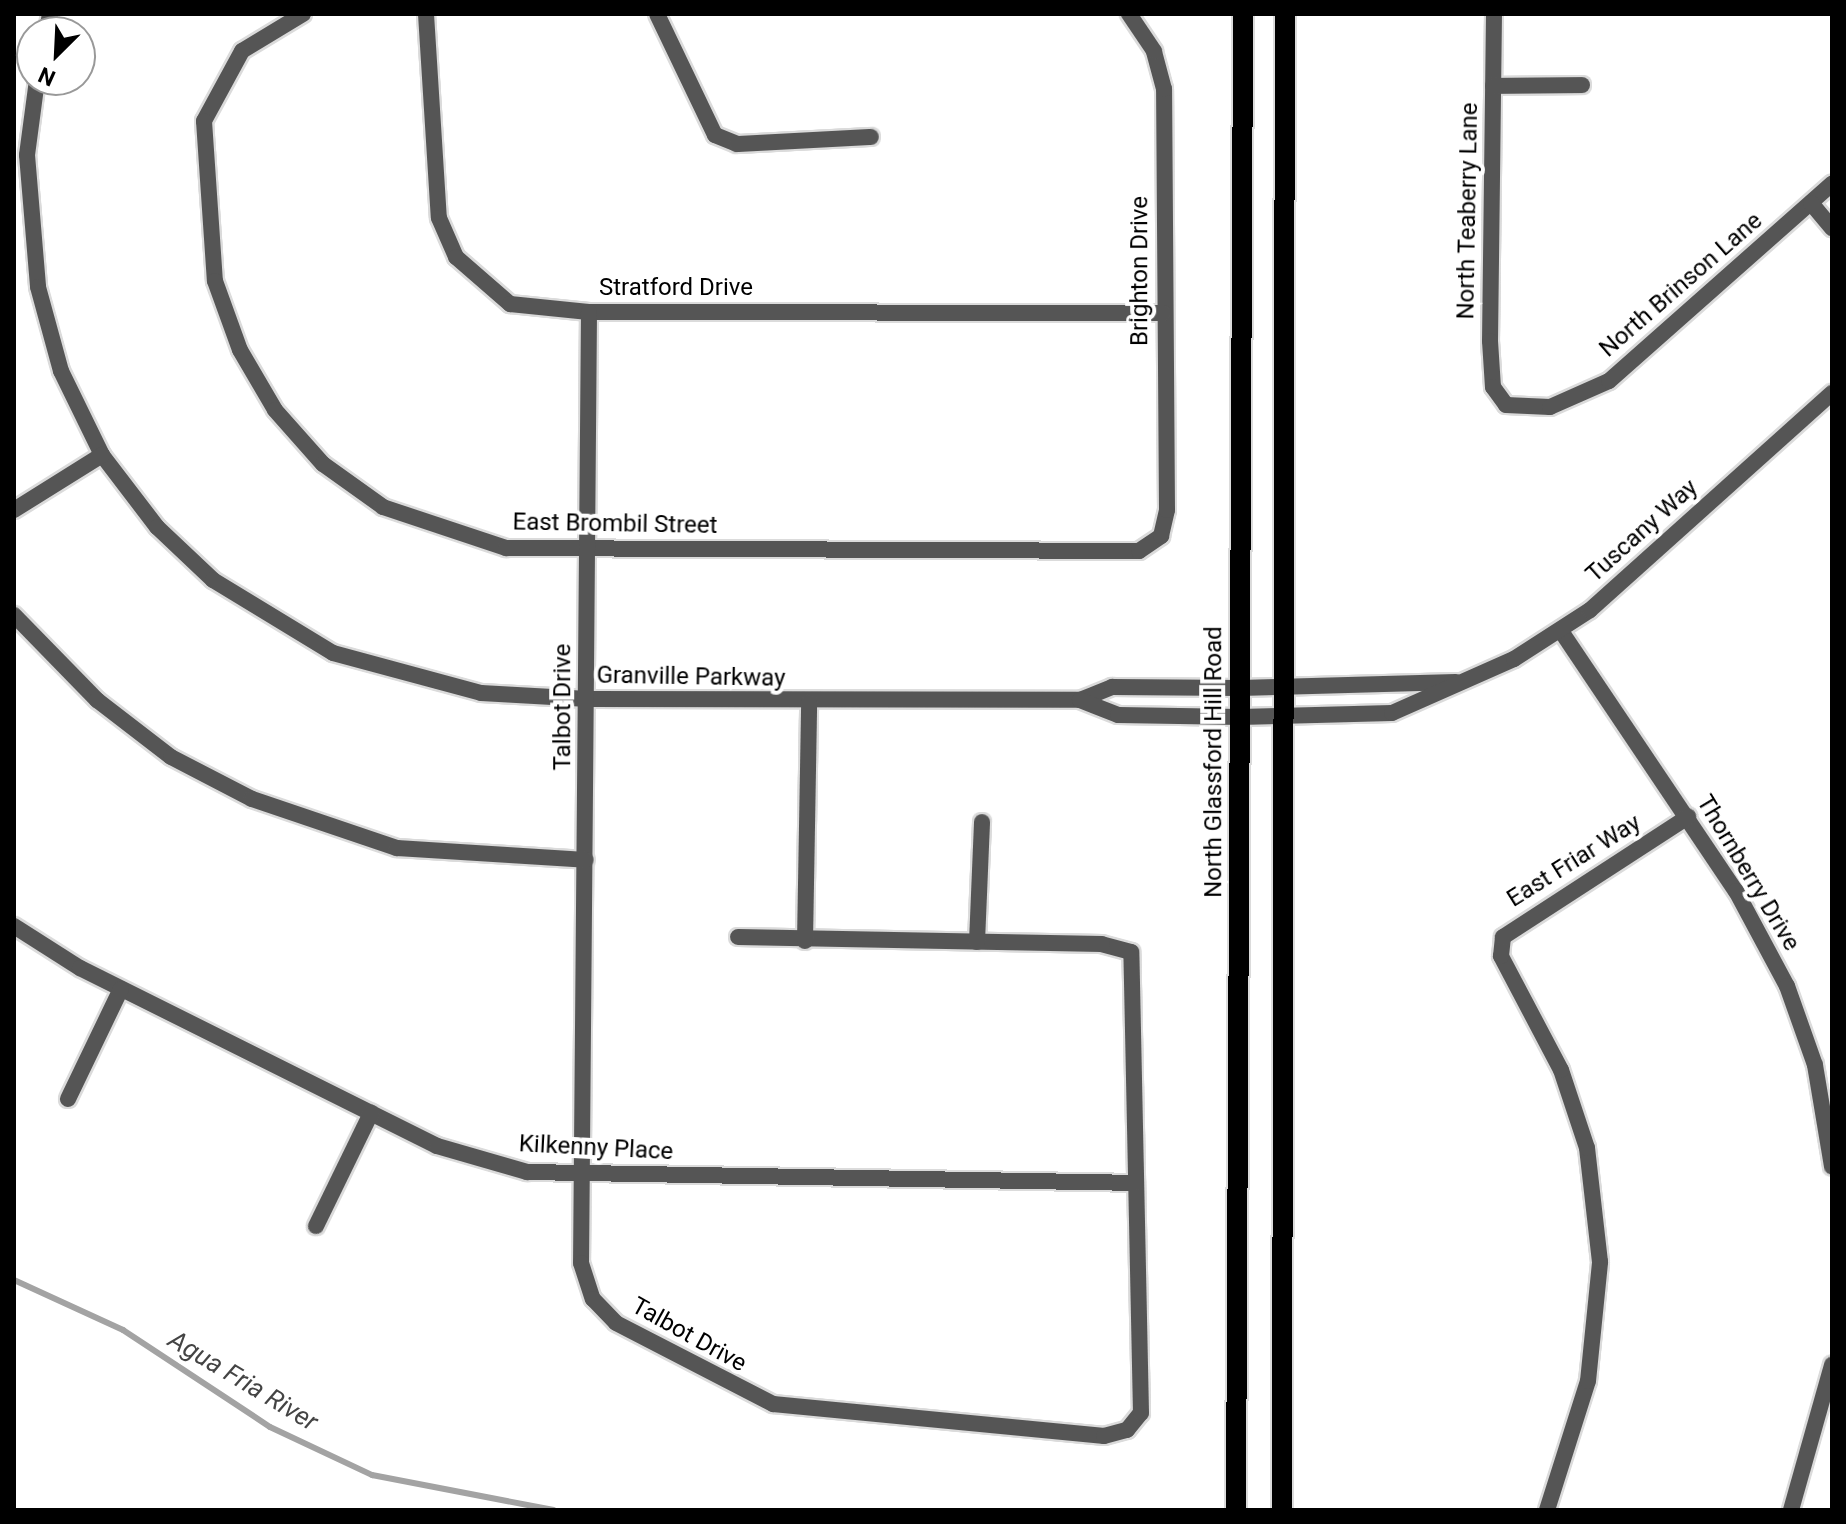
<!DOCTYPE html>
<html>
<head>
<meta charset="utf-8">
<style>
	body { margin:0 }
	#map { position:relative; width:1846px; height:1524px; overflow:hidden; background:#fff; font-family:Roboto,sans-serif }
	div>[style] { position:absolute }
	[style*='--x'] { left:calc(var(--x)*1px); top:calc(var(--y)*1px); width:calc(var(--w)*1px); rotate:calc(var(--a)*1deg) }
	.stream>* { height:6px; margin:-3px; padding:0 3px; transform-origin:3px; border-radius:3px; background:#a3a3a3 }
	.roads { filter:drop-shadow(2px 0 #dbdbdb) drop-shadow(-2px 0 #dbdbdb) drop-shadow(0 2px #dbdbdb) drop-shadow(0 -2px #dbdbdb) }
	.minor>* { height:16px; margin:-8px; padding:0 8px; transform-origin:8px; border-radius:8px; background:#555 }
	.tertiary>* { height:16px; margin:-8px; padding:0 8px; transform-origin:8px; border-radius:8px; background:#555 }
	.primary>* { height:20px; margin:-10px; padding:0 10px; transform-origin:10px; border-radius:10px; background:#000 }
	span { translate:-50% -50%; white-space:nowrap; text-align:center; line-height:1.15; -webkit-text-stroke:8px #fff; paint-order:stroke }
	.street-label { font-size:24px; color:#000 }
	.water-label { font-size:26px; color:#444; font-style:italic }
	.frame { position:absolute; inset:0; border:16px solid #000; pointer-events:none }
	.north { position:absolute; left:16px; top:16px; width:80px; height:80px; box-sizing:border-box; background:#fff; border:2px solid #999; border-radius:50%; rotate:204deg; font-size:22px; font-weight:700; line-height:32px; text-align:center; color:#000 }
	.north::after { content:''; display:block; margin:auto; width:28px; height:36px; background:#000; clip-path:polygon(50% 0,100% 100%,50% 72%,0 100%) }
</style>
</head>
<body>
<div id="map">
	<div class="stream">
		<div style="--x:14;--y:1280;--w:120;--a:24.6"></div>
		<div style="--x:123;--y:1330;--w:176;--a:33.4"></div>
		<div style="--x:270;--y:1427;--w:113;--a:25.2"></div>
		<div style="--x:372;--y:1475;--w:185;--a:10.9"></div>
	</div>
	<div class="roads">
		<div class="minor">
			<div style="--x:303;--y:14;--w:71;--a:148.8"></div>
			<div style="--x:242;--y:51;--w:80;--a:118.5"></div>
			<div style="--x:204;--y:121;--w:160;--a:86.1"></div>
			<div style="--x:215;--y:281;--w:73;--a:70.1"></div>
			<div style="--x:240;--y:350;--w:69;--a:59.7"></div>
			<div style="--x:275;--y:410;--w:72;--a:48.4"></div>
			<div style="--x:323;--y:464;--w:74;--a:35.6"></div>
			<div style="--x:383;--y:507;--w:130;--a:18.4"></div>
			<div style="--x:506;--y:548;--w:633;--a:0.27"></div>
			<div style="--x:1139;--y:551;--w:27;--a:-34"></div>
			<div style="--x:1161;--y:536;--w:27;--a:-77"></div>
			<div style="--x:1167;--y:510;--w:421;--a:-90.4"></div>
			<div style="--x:1164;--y:89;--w:39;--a:-105"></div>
			<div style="--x:1154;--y:51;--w:45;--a:-124"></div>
			<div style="--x:426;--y:14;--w:204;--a:86.4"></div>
			<div style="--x:439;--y:218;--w:43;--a:66.4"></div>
			<div style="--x:456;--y:257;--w:72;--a:41"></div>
			<div style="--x:510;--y:304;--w:79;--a:5.8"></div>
			<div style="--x:589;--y:312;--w:574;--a:0.1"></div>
			<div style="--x:657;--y:14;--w:134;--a:64.4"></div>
			<div style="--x:715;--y:135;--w:24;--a:22"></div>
			<div style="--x:737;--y:144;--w:134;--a:-3"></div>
			<div style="--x:1494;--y:14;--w:327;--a:90.7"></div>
			<div style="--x:1490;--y:341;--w:46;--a:86.3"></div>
			<div style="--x:1493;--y:387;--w:22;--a:54"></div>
			<div style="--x:1506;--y:405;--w:44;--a:2.6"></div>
			<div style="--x:1550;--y:407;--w:64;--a:-23.8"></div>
			<div style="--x:1609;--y:381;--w:298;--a:-41.5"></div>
			<div style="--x:47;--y:32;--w:18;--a:-81"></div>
			<div style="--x:37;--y:80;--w:76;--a:97.6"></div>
			<div style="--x:27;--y:155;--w:132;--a:85.2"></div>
			<div style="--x:38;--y:287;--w:87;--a:74.7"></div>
			<div style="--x:61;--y:371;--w:93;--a:64"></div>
			<div style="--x:102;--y:455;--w:91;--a:52.6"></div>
			<div style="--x:157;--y:527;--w:77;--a:43.4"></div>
			<div style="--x:213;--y:580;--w:140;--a:31.3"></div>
			<div style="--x:333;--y:653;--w:153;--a:15.1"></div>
			<div style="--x:481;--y:693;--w:107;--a:3.2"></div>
			<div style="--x:588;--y:699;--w:492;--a:0.1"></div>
			<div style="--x:1080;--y:700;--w:35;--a:-22"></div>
			<div style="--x:1112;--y:687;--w:128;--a:0.4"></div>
			<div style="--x:1493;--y:86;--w:89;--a:-0.6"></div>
			<div style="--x:1811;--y:203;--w:33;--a:50"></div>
			<div style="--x:589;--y:312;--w:951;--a:90.48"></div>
			<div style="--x:581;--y:1263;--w:38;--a:72"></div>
			<div style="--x:593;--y:1299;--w:33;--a:46"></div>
			<div style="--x:616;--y:1323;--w:177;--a:27.3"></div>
			<div style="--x:773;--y:1404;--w:333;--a:5.5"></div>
			<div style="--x:1104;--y:1436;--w:24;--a:-15"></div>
			<div style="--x:1127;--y:1430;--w:22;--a:-51"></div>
			<div style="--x:1141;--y:1413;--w:461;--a:-91.2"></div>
			<div style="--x:1131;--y:952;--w:30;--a:-165"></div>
			<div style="--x:1102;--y:944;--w:364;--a:-178.9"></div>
			<div style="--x:14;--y:510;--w:104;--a:-32"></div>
			<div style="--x:14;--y:615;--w:119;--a:45.7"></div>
			<div style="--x:97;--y:700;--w:93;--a:37.6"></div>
			<div style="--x:171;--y:757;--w:91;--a:27.4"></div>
			<div style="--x:252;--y:799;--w:153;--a:18.7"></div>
			<div style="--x:397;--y:848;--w:189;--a:3.6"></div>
			<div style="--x:1561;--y:631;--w:313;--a:56.1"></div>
			<div style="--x:1736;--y:891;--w:108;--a:61.8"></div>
			<div style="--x:1787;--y:986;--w:84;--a:70.5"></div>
			<div style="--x:1815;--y:1065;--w:103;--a:80.5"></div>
			<div style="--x:1080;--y:700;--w:41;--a:21.5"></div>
			<div style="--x:1118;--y:715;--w:122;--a:0.9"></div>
			<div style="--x:14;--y:926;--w:78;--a:32.5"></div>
			<div style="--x:80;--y:968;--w:399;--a:26.5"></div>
			<div style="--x:437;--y:1146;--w:94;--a:16.1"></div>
			<div style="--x:527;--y:1172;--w:609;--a:1.03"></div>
			<div style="--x:805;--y:941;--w:239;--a:-89"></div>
			<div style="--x:977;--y:942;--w:120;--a:-87.6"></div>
			<div style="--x:68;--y:1099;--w:122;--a:-64.3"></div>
			<div style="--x:316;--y:1226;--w:126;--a:-64"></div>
			<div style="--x:1547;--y:1510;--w:135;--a:-72.4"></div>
			<div style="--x:1588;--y:1381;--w:120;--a:-84.2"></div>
			<div style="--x:1600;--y:1262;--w:115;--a:-96.5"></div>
			<div style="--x:1587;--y:1148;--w:82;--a:-108.4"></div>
			<div style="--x:1561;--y:1070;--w:129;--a:-117.8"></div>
			<div style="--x:1501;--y:956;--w:19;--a:-84"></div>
			<div style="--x:1503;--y:937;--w:221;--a:-33"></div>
			<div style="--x:1791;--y:1510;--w:151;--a:-74.2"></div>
		</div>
		<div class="tertiary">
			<div style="--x:1240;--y:688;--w:216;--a:-1.6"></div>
			<div style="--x:1240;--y:717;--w:152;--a:-1.5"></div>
			<div style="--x:1392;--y:713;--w:133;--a:-23.9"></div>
			<div style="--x:1514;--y:659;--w:90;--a:-32.8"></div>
			<div style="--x:1590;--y:610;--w:325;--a:-41.9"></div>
		</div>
		<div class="primary">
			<div style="--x:1236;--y:1510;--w:1496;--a:-89.73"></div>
			<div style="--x:1282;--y:1510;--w:1496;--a:-89.89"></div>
		</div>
	</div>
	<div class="street-label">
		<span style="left:1468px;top:211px;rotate:-89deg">North Teaberry Lane</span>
		<span style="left:1140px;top:271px;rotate:-90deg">Brighton Drive</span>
		<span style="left:1681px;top:285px;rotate:-41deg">North Brinson Lane</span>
		<span style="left:676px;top:288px">Stratford Drive</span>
		<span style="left:615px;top:524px;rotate:1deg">East Brombil Street</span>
		<span style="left:1642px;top:531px;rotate:-42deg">Tuscany Way</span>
		<span style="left:691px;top:677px;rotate:1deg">Granville Parkway</span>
		<span style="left:563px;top:707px;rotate:-90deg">Talbot Drive</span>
		<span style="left:1214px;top:762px;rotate:-90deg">North Glassford Hill Road</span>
		<span style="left:1574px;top:861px;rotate:-32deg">East Friar Way</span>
		<span style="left:1748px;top:873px;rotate:59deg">Thornberry Drive</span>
		<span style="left:596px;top:1148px;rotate:3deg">Kilkenny Place</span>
		<span style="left:689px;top:1335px;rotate:29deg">Talbot Drive</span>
	</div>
	<div class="water-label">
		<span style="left:243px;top:1381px;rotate:31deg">Agua Fria River</span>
	</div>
	<div class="frame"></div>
	<div class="north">N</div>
</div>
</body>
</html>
